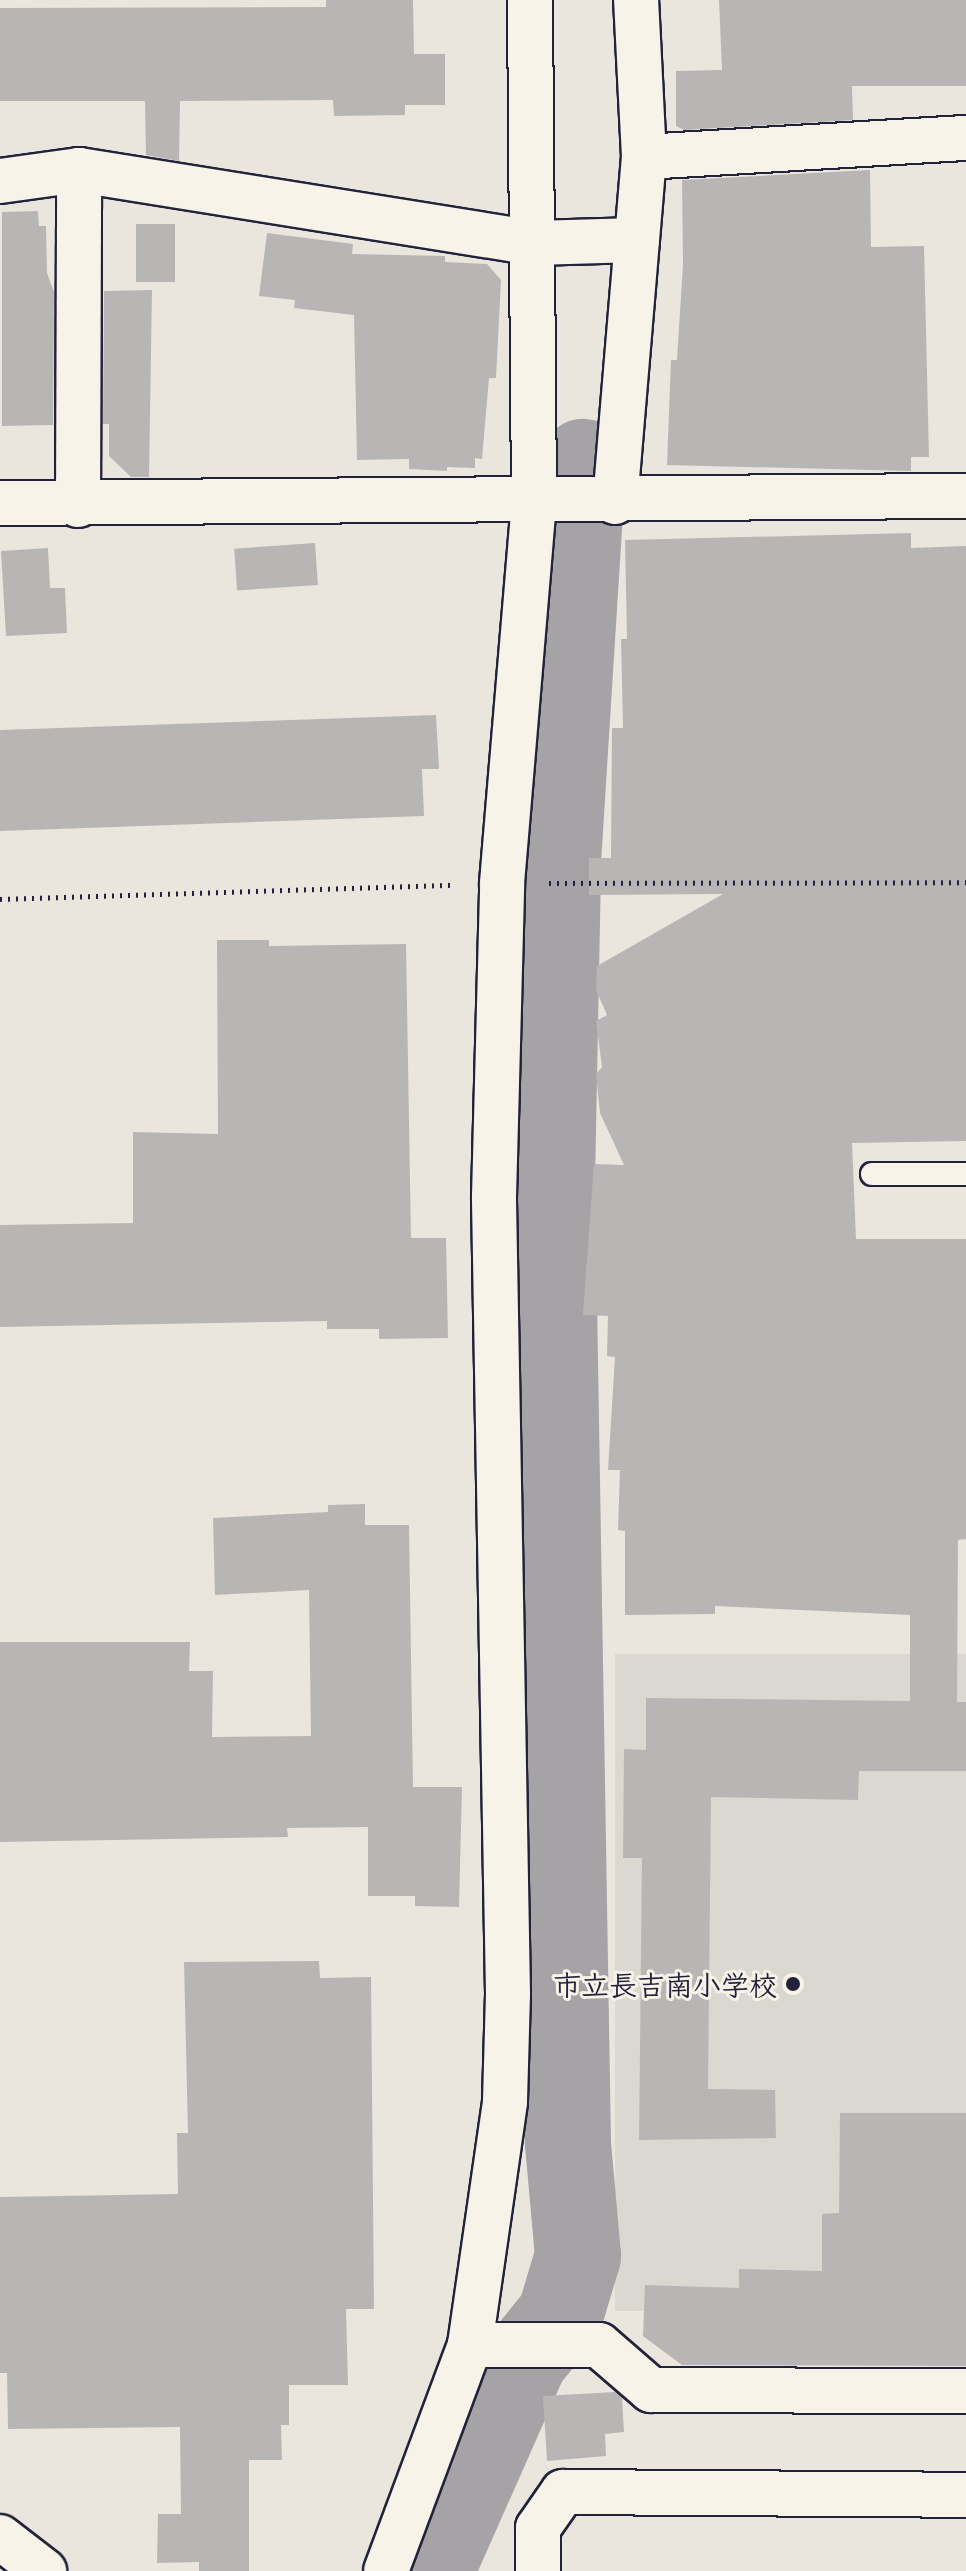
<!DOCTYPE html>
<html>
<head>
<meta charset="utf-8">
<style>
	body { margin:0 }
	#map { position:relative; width:966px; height:2571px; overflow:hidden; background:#eae6de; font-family:"Playpen Sans","Klee One",sans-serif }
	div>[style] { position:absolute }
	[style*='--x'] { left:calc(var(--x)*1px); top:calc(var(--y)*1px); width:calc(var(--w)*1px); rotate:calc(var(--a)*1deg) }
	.built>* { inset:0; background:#dbd8d2; transform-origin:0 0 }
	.river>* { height:86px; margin:-43px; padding:0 43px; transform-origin:43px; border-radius:43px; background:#a6a3a6 }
	.building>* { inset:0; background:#b8b6b5; transform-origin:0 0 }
	.path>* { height:5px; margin-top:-2.5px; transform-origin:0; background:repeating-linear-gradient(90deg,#22223b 0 2px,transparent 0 8px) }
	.roads { filter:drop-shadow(2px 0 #22223b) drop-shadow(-2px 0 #22223b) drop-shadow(0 2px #22223b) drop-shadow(0 -2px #22223b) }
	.lane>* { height:22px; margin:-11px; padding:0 11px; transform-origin:11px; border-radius:11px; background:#f7f3e8 }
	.street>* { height:44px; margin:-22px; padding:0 22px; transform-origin:22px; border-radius:22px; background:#f7f3e8 }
	.secondary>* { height:44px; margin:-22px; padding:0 22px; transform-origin:22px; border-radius:22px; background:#f7f3e8 }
	.dots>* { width:22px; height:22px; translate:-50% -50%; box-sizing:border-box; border:4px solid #f7f3e8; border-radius:50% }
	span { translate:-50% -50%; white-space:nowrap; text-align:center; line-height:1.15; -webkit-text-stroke:6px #f7f3e8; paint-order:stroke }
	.poi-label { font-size:28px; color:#22223b; font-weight:700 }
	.right { translate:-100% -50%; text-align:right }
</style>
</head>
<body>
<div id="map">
	<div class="built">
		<div style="left:615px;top:1654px;width:351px;height:657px"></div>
	</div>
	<div class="river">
		<div style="--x:431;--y:2571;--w:232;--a:-66.1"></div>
		<div style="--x:525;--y:2359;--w:55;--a:-50.9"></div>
		<div style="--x:560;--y:2316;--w:63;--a:-73.3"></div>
		<div style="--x:578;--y:2256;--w:112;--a:-95.1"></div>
		<div style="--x:568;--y:2144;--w:962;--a:-90.95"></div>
		<div style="--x:552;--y:1182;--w:320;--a:-88.9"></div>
		<div style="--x:558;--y:862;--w:401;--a:-86.4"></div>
	</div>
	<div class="building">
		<div style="clip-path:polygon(326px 0,413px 0,414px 54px,445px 54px,445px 105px,405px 105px,405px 115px,334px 116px,333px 100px,180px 101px,179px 161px,146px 155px,145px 101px,0 101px,0 8px,326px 7px)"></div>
		<div style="clip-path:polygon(719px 0,966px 0,966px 86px,852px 86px,853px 120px,684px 130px,676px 126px,676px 71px,722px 70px)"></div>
		<div style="clip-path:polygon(870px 170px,871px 247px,924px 246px,929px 457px,911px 457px,911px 471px,667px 465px,671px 360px,677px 360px,683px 264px,682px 180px)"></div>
		<div style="clip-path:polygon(38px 211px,39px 226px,46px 226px,47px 273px,54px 292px,53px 425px,2px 426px,2px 212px)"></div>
		<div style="left:136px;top:224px;width:39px;height:58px"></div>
		<div style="clip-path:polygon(267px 233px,353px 244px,352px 254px,445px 256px,445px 262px,487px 264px,501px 280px,496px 378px,489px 378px,482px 459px,475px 458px,475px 468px,447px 467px,447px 471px,409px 469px,409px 459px,357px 460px,354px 315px,294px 308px,295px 300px,259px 296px)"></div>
		<div style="clip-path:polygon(152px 290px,149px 477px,131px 477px,109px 456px,109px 424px,103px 424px,104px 291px)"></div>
		<div style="clip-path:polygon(911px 533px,911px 548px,966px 546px,966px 1141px,852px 1143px,856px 1239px,966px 1239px,966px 1539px,958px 1540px,957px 1702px,966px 1702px,966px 1771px,859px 1771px,858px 1800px,711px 1797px,708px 2089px,775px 2090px,776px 2138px,639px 2140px,642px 1858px,623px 1858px,624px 1749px,646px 1750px,646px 1698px,910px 1701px,910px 1615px,715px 1606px,715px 1614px,625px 1615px,625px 1531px,618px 1530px,620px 1470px,608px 1470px,615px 1357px,607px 1356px,608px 1316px,583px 1315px,594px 1164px,624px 1165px,600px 1113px,596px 1074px,602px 1067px,596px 1021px,607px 1015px,596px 990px,597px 966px,723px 894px,589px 895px,589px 858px,611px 858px,612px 728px,623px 728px,621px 639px,627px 639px,625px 540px)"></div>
		<div style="left:315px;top:543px;width:42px;height:81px;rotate:86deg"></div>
		<div style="clip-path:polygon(48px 548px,50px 588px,65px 588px,67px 633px,6px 636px,1px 551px)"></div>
		<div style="clip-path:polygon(436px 715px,439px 769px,422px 769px,424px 816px,0 831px,0 730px)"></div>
		<div style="clip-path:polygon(217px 940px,269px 940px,269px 946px,406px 944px,411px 1238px,446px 1238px,448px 1338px,379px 1339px,379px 1329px,327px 1329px,327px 1321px,0 1327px,0 1225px,133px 1223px,133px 1132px,218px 1134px)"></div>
		<div style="clip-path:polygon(365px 1504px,365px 1525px,409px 1525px,413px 1787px,462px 1787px,459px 1907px,415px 1906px,415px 1896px,368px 1896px,368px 1827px,287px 1828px,288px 1837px,0 1842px,0 1642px,190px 1642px,189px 1671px,213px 1671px,212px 1737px,311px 1736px,309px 1590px,215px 1595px,213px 1518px,328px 1512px,328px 1505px)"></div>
		<div style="clip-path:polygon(319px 1961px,320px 1978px,371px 1977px,374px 2309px,346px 2309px,348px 2385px,289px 2385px,289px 2425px,281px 2425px,282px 2460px,249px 2460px,249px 2571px,199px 2571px,199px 2562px,157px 2563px,158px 2514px,181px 2514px,180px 2427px,8px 2429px,7px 2373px,0 2373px,0 2197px,178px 2194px,177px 2133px,188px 2133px,184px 1962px)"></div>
		<div style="clip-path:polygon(840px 2113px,966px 2113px,966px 2366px,682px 2365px,643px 2336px,645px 2285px,739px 2288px,739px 2269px,822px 2271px,822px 2214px,839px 2213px)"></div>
		<div style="clip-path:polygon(615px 2392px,622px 2398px,624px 2432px,605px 2434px,606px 2456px,547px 2461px,543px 2396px)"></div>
	</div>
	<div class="path">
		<div style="--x:549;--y:883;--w:417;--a:-0.1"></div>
		<div style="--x:0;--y:899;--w:455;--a:-1.8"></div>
	</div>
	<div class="roads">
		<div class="lane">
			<div style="--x:872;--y:1174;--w:94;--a:0"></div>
		</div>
		<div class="street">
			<div style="--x:644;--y:157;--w:323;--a:-3.4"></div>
			<div style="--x:0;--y:181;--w:80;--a:-7.9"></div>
			<div style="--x:79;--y:170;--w:461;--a:9.1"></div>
			<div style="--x:534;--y:243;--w:103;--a:-1.7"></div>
			<div style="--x:615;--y:502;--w:346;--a:-85.2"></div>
			<div style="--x:644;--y:157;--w:157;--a:-92.9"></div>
			<div style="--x:78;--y:505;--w:335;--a:-89.8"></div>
			<div style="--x:470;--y:2345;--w:129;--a:0"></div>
			<div style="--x:599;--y:2345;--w:69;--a:40.9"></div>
			<div style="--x:651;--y:2390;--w:315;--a:0.2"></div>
			<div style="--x:386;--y:2571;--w:241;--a:-69.6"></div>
			<div style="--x:470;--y:2345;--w:246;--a:-81.8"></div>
			<div style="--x:505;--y:2101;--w:107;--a:-88.4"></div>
			<div style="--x:508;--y:1994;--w:797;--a:-91.01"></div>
			<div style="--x:494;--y:1197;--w:314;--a:-88.5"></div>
			<div style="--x:502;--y:883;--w:383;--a:-85.2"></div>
			<div style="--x:534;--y:501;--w:501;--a:-90.46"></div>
		</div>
		<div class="secondary">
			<div style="--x:0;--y:503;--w:966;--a:-0.42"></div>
			<div style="--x:0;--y:2537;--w:56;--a:37.7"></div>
			<div style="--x:538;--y:2571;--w:43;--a:-90"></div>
			<div style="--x:538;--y:2528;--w:44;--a:-55.2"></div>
			<div style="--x:563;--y:2492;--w:403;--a:0.4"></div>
		</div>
	</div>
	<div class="dots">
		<div style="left:793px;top:1984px;background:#22223b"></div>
	</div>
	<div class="poi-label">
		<span class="right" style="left:777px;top:1984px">市立長吉南小学校</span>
	</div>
</div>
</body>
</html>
